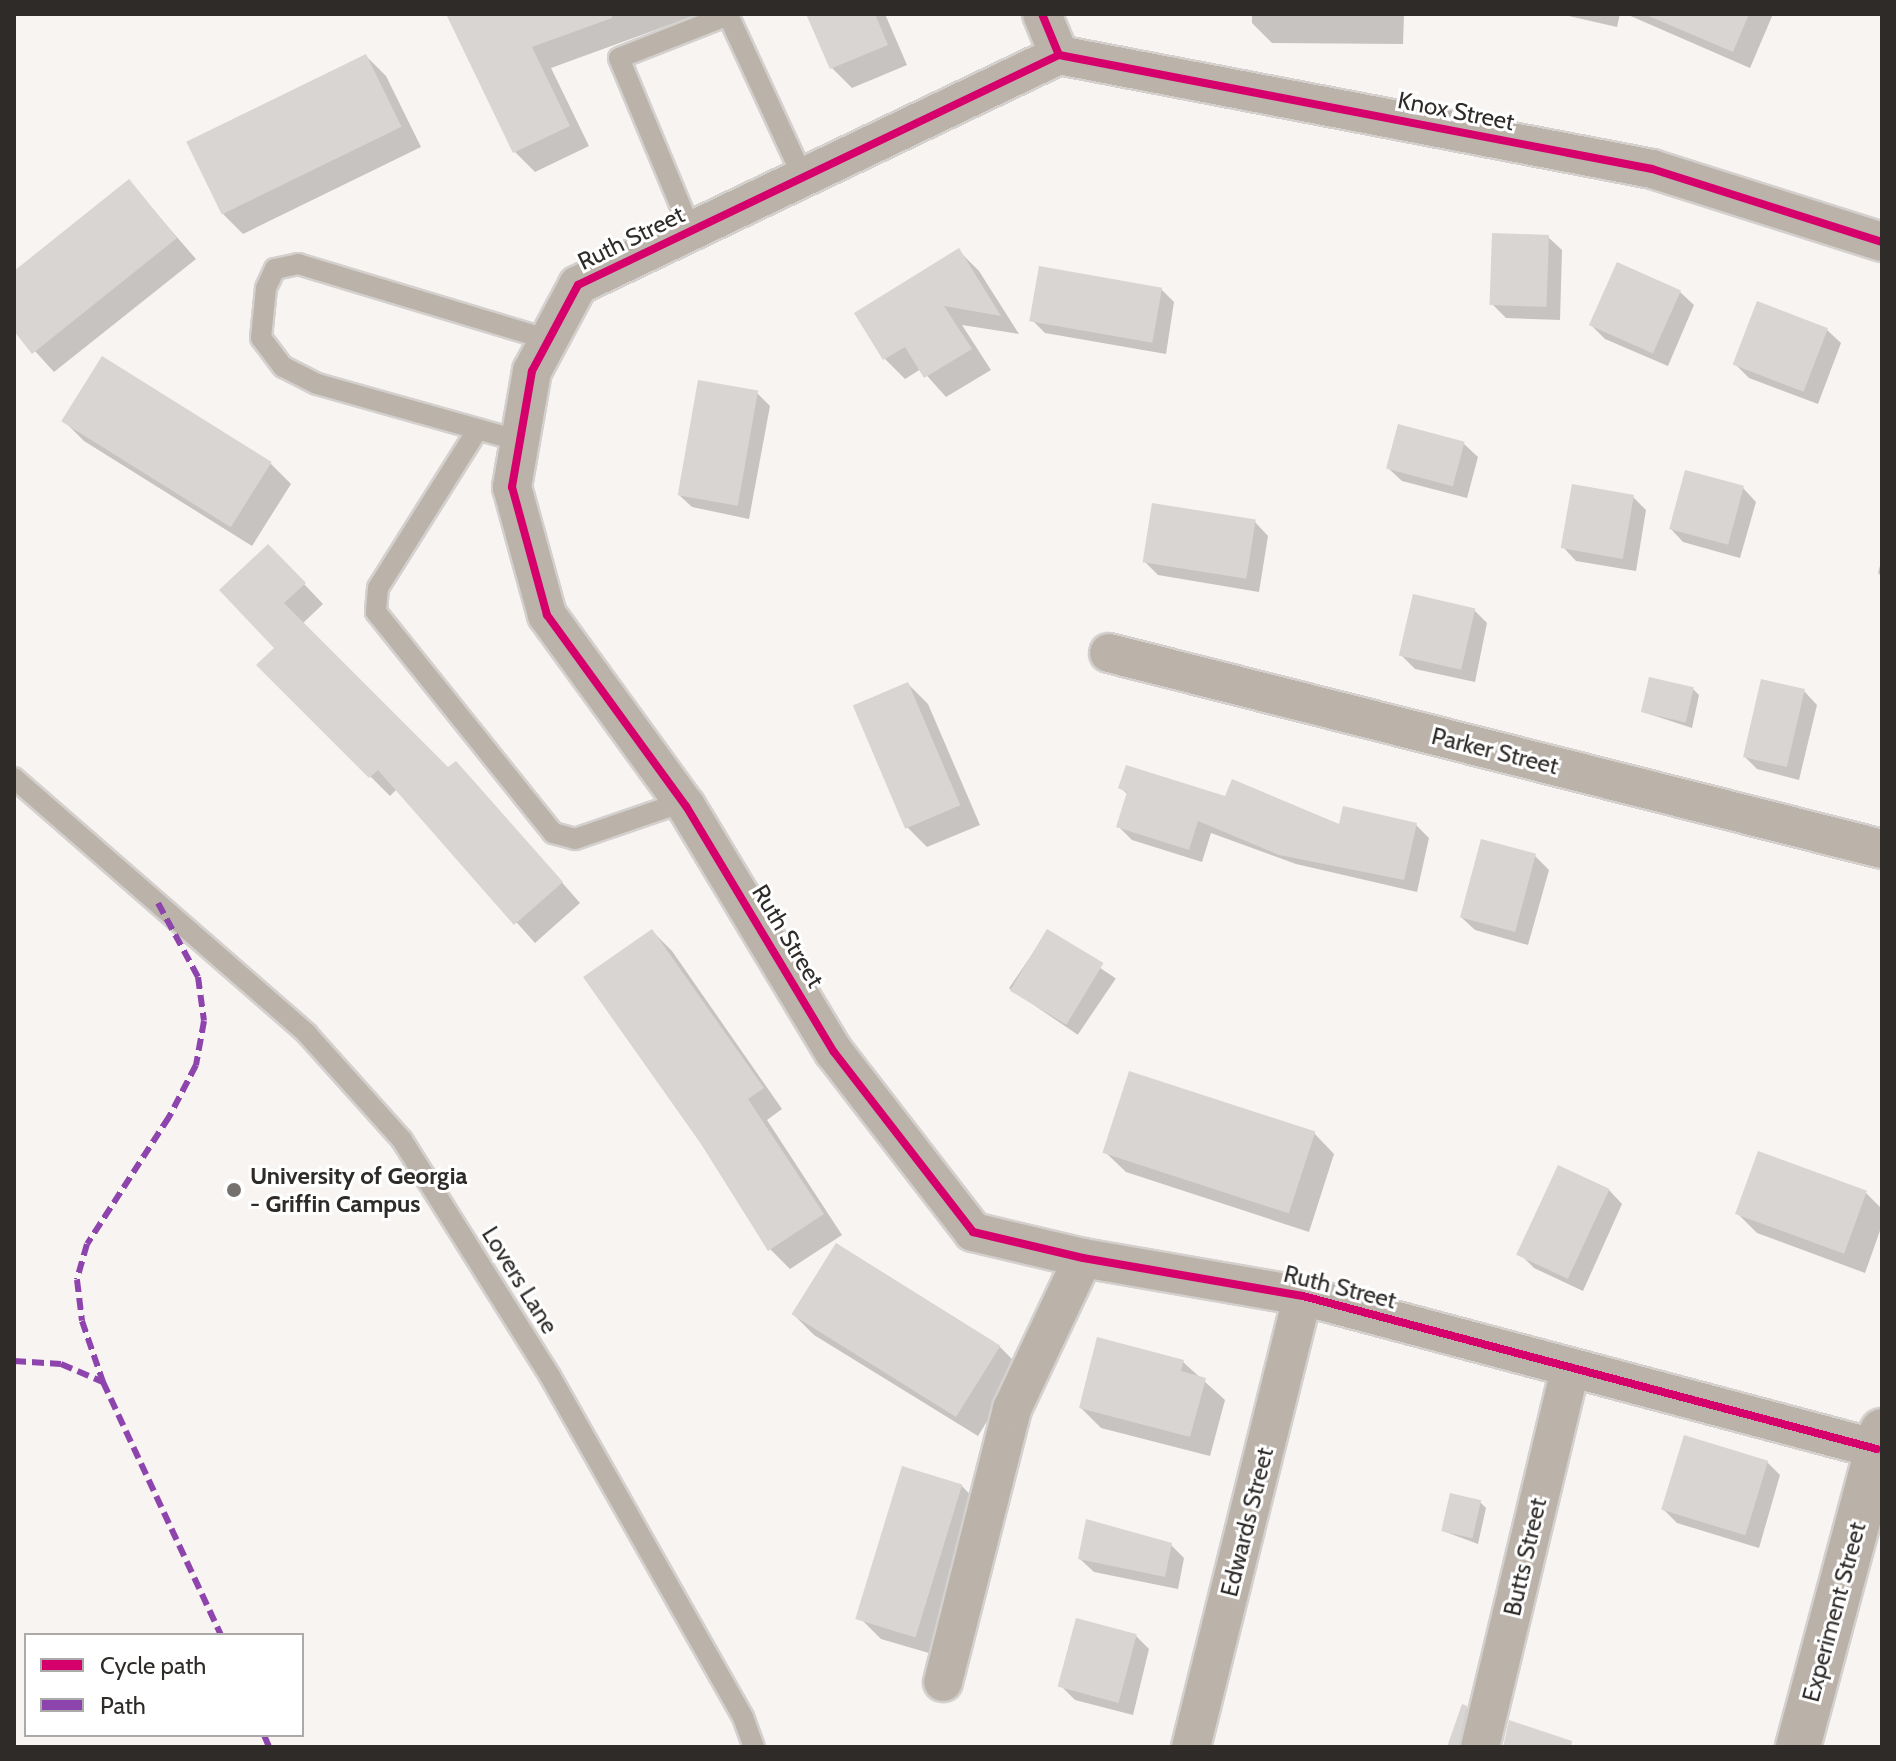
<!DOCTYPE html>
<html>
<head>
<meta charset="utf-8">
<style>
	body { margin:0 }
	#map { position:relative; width:1896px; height:1761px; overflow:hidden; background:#f8f4f1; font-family:Cabin,sans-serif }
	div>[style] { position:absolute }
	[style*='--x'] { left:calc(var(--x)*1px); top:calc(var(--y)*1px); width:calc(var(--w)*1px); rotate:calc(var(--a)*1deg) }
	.shadow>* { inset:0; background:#0003; transform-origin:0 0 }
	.building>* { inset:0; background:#d8d5d3; transform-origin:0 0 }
	.roads { filter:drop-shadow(2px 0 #d3d0ce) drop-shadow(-2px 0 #d3d0ce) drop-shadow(0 2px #d3d0ce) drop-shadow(0 -2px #d3d0ce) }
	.service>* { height:20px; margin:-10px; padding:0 10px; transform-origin:10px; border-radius:10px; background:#bbb3aa }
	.minor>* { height:38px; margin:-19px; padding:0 19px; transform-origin:19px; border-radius:19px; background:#bbb3aa }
	.secondary>* { height:44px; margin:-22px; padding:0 22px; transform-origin:22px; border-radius:22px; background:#bab1a8 }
	.quiet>* { height:6px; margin-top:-3px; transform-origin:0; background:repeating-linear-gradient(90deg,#8e44ad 0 12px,transparent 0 18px) }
	.cycleway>* { height:8px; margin:-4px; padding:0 4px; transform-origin:4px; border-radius:4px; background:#d6006c }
	.dots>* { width:22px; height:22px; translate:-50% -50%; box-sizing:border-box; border:4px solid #fff; border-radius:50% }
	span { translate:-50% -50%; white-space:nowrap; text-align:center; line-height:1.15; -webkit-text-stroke:6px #fff; paint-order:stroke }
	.street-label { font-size:24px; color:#2e2b29 }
	.poi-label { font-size:24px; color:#2e2b29; font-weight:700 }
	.left { translate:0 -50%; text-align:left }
	.frame { position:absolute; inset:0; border:16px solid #2e2b29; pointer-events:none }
	.legend { position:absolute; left:24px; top:1633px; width:280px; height:104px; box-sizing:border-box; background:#fff; border:2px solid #abaaa9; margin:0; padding:10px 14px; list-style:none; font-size:24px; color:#2e2b29 }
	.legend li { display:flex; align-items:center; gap:16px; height:40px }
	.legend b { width:40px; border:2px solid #abaaa9 }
</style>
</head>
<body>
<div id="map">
	<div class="shadow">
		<div style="clip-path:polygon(448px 14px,699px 14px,551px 68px,589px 146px,535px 172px,515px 152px)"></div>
		<div style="clip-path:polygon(809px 14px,885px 14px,907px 65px,852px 88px,832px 68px)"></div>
		<div style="clip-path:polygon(1252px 14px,1404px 14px,1403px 44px,1272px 43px,1252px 23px)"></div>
		<div style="clip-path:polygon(1560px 14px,1620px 14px,1617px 27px)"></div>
		<div style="clip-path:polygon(1626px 14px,1773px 14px,1750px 68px)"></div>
		<div style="clip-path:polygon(366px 56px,386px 76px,421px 147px,243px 234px,223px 214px)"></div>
		<div style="clip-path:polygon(129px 182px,196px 259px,54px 372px,14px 328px,14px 273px)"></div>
		<div style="clip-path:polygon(1548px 237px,1562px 250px,1560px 320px,1506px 318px,1492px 304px)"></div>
		<div style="clip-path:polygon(959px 251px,979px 271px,1019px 334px,962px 325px,991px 370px,946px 397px,921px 369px,905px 379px,885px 359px)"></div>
		<div style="clip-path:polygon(1161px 289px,1174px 302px,1166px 354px,1045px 333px,1032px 320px)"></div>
		<div style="clip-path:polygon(1680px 292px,1694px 305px,1668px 366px,1605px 339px,1592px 326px)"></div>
		<div style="clip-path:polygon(1827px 330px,1841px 343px,1818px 404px,1749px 378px,1736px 365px)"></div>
		<div style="clip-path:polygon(103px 358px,271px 464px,291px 484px,252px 546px,84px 441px,64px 421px)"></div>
		<div style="clip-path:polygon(757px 393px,770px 406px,749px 519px,692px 507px,678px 494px)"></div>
		<div style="clip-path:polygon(1464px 444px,1478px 457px,1467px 498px,1402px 481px,1388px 468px)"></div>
		<div style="clip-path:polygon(1743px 488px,1756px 502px,1740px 558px,1683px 542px,1670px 528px)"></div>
		<div style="clip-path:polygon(1633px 497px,1646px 510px,1636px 571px,1576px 561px,1563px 547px)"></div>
		<div style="clip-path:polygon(1255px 522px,1268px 536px,1259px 592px,1158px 575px,1144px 561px)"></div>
		<div style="clip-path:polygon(1882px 558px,1882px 577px,1878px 573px)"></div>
		<div style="clip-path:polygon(287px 566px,323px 604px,302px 624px,448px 770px,475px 783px,580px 903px,535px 943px,397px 789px,390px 796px,259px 665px,277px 648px)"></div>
		<div style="clip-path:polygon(1474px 610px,1487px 623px,1475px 682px,1415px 669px,1402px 656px)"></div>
		<div style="clip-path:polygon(908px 684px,928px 704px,980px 825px,927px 847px,907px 827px,855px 705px)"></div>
		<div style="clip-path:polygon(1693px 689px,1699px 695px,1692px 728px,1643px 712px)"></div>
		<div style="clip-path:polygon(1804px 691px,1817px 705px,1799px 780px,1757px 769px,1744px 756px)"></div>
		<div style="clip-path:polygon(1120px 787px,1226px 799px,1340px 826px,1416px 825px,1429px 838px,1417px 892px,1296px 864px,1211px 833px,1202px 862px,1132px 840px,1118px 826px,1128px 795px)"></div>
		<div style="clip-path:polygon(1535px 856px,1549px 870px,1528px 945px,1475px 930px,1461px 917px)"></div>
		<div style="clip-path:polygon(652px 931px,672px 951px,782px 1109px,767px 1120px,842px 1235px,790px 1269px,770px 1249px)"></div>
		<div style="left:1047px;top:932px;width:83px;height:68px;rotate:34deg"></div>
		<div style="clip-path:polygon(1314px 1133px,1334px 1154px,1309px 1232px,1126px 1172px,1105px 1152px)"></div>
		<div style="clip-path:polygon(1609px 1190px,1622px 1204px,1583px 1291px,1534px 1268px,1521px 1255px)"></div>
		<div style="clip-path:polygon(1866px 1193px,1882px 1209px,1882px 1225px,1865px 1273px,1757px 1233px,1737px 1213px)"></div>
		<div style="clip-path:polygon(794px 1315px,999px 1346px,1020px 1367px,978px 1436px,814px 1335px)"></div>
		<div style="clip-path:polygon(1183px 1362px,1225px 1400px,1210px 1456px,1101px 1428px,1081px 1408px)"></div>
		<div style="clip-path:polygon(1767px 1462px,1780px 1475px,1759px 1548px,1677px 1523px,1664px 1510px)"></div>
		<div style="clip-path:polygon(961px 1485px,981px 1506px,939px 1656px,881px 1639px,861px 1619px)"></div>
		<div style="clip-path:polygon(1480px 1502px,1486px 1508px,1478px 1544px,1443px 1531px)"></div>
		<div style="clip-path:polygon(1171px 1545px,1184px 1558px,1178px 1589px,1094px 1572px,1080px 1559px)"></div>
		<div style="clip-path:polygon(1136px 1636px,1149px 1649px,1133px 1715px,1075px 1700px,1061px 1686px)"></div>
		<div style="clip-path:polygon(1466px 1708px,1493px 1734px,1491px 1747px,1449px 1747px)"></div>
	</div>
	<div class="building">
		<div style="clip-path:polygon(446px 14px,612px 14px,612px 18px,532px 47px,570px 126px,513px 153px)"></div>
		<div style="clip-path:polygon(806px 14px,875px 14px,888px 45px,830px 69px)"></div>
		<div style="clip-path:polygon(1644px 14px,1749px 14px,1733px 52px)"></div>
		<div style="left:366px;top:54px;width:81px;height:200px;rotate:64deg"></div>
		<div style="clip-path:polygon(129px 179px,177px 238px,32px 354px,14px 331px,14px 271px)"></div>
		<div style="left:1492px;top:233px;width:57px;height:72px;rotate:2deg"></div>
		<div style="clip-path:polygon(959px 248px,1001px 316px,944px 306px,972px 349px,924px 378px,905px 347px,883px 360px,854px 313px)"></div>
		<div style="left:1617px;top:262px;width:70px;height:69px;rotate:24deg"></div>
		<div style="left:1039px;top:266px;width:125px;height:56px;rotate:10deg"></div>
		<div style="left:1757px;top:301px;width:76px;height:68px;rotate:21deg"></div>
		<div style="left:102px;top:356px;width:200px;height:77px;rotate:32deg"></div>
		<div style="left:698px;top:380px;width:61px;height:117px;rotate:10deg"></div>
		<div style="left:1398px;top:424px;width:69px;height:46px;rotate:15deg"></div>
		<div style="left:1685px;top:470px;width:61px;height:61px;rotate:15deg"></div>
		<div style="left:1572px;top:484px;width:63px;height:65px;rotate:10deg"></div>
		<div style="left:1152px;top:503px;width:105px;height:60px;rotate:9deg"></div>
		<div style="clip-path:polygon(268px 544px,306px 583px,284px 603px,448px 767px,456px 761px,563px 882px,514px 925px,378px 770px,369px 778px,256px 665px,274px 648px,219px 590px)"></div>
		<div style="left:1413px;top:594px;width:64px;height:63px;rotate:13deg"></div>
		<div style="left:1649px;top:677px;width:46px;height:36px;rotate:13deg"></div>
		<div style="left:1761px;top:679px;width:45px;height:80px;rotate:13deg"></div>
		<div style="left:908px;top:682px;width:134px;height:60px;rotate:67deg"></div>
		<div style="clip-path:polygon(1126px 765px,1225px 796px,1232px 779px,1339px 824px,1343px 806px,1417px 823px,1404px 880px,1279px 855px,1198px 821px,1189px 850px,1116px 827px,1127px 792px,1118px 788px)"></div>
		<div style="left:1481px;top:839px;width:57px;height:81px;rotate:15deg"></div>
		<div style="clip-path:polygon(652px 929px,764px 1088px,748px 1099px,824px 1214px,768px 1251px,701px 1144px,583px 977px)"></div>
		<div style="left:1047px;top:929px;width:66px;height:72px;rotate:31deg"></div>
		<div style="left:1129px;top:1071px;width:196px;height:86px;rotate:18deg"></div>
		<div style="left:1758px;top:1151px;width:116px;height:67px;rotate:20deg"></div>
		<div style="left:1558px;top:1165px;width:57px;height:99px;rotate:25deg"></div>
		<div style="left:836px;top:1243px;width:194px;height:84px;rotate:32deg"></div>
		<div style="clip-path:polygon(1097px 1337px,1184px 1360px,1181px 1371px,1206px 1378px,1190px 1437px,1079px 1408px)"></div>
		<div style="left:1684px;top:1435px;width:88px;height:78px;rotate:17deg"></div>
		<div style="left:902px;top:1466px;width:63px;height:160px;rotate:17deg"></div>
		<div style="left:1450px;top:1493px;width:32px;height:39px;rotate:13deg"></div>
		<div style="clip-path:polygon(1086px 1519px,1172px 1543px,1165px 1577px,1078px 1559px)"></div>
		<div style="left:1076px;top:1618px;width:63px;height:71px;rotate:15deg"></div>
		<div style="clip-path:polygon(1462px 1704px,1467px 1706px,1459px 1747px,1447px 1747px)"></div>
		<div style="clip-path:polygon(1509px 1720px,1572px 1741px,1571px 1747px,1503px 1747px)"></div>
	</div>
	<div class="roads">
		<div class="service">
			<div style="--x:691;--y:231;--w:187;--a:-112.6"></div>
			<div style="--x:619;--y:58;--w:117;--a:-21.5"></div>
			<div style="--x:728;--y:15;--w:179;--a:65.2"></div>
			<div style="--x:478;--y:429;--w:188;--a:122.2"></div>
			<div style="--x:378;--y:588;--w:24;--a:95"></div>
			<div style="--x:376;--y:612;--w:283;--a:51.3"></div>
			<div style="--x:553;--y:833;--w:23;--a:15"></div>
			<div style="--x:575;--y:839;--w:114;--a:-18.9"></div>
			<div style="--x:520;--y:441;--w:211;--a:-164.3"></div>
			<div style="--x:317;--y:384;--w:38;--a:-153"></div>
			<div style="--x:283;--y:367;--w:36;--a:-127"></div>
			<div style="--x:261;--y:338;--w:50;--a:-84.3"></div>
			<div style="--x:266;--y:288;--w:21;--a:-65"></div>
			<div style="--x:275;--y:269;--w:24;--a:-12"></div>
			<div style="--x:298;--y:264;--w:262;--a:16.8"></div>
			<div style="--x:14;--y:778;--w:389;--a:41.1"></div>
			<div style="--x:307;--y:1034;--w:142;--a:48.1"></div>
			<div style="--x:402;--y:1140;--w:279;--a:57.9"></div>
			<div style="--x:550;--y:1376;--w:392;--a:60.5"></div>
			<div style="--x:743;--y:1717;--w:32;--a:70"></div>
		</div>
		<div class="minor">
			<div style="--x:1042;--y:14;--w:44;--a:67.5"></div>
			<div style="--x:1059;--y:55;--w:604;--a:10.88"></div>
			<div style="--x:1652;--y:169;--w:241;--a:17.6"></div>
			<div style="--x:1059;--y:55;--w:533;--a:154.44"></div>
			<div style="--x:578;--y:285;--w:98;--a:118.1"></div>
			<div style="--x:532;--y:371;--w:118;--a:99.8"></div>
			<div style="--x:512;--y:487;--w:133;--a:74.7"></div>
			<div style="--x:547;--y:615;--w:236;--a:54"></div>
			<div style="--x:686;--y:806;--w:287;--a:59"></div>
			<div style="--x:834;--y:1052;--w:227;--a:52.3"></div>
			<div style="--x:973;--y:1232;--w:113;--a:13.3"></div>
			<div style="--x:1083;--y:1258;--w:223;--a:9.8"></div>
			<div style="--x:1303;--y:1296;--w:594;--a:14.93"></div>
			<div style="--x:1109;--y:653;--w:797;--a:14.23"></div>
			<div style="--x:943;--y:1682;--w:282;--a:-75.8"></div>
			<div style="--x:1012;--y:1409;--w:167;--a:-64.8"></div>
			<div style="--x:1191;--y:1747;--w:465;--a:-76.1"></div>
			<div style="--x:1480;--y:1747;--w:390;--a:-76.6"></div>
		</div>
		<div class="secondary">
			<div style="--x:1798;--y:1747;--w:327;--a:-75.1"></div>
		</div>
	</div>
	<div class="quiet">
		<div style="--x:158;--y:903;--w:84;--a:61.6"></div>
		<div style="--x:198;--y:977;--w:44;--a:82.2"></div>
		<div style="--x:204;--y:1021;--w:45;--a:100.3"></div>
		<div style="--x:196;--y:1065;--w:59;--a:117.4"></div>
		<div style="--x:169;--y:1117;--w:151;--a:122.8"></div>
		<div style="--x:87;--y:1244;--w:37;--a:106"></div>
		<div style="--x:77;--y:1280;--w:41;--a:83"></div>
		<div style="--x:82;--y:1321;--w:65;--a:71"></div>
		<div style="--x:103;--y:1382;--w:279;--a:65"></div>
		<div style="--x:14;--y:1361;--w:47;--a:3.7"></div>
		<div style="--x:61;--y:1364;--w:46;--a:23.2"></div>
		<div style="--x:264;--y:1735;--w:13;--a:67"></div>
	</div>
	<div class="cycleway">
		<div style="--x:1042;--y:14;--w:44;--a:67.5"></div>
		<div style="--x:1059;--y:55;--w:604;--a:10.88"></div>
		<div style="--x:1652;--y:169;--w:241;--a:17.6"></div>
		<div style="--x:1059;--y:55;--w:533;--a:154.44"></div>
		<div style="--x:578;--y:285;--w:98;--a:118.1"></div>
		<div style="--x:532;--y:371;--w:118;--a:99.8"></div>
		<div style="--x:512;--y:487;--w:133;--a:74.7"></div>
		<div style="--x:547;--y:615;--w:236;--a:54"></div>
		<div style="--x:686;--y:806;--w:287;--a:59"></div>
		<div style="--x:834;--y:1052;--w:227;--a:52.3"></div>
		<div style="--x:973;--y:1232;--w:113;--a:13.3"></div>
		<div style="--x:1083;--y:1258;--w:223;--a:9.8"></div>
		<div style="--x:1303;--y:1296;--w:594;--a:14.93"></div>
	</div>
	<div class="dots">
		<div style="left:234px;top:1190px;background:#75716f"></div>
	</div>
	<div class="street-label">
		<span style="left:1456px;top:111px;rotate:11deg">Knox Street</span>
		<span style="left:631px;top:238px;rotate:-26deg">Ruth Street</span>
		<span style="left:1495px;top:751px;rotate:14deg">Parker Street</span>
		<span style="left:788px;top:936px;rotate:59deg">Ruth Street</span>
		<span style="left:520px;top:1280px;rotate:58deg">Lovers Lane</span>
		<span style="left:1340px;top:1287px;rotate:14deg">Ruth Street</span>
		<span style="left:1247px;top:1522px;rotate:-76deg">Edwards Street</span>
		<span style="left:1525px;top:1557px;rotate:-77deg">Butts Street</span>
		<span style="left:1834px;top:1612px;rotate:-75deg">Experiment Street</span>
	</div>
	<div class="poi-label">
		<span class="left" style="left:250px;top:1190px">University of Georgia<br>- Griffin Campus</span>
	</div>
	<div class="frame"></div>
	<ul class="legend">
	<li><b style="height:10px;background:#d6006c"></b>Cycle path</li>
	<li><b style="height:10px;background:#8e44ad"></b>Path</li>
	</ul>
</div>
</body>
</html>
